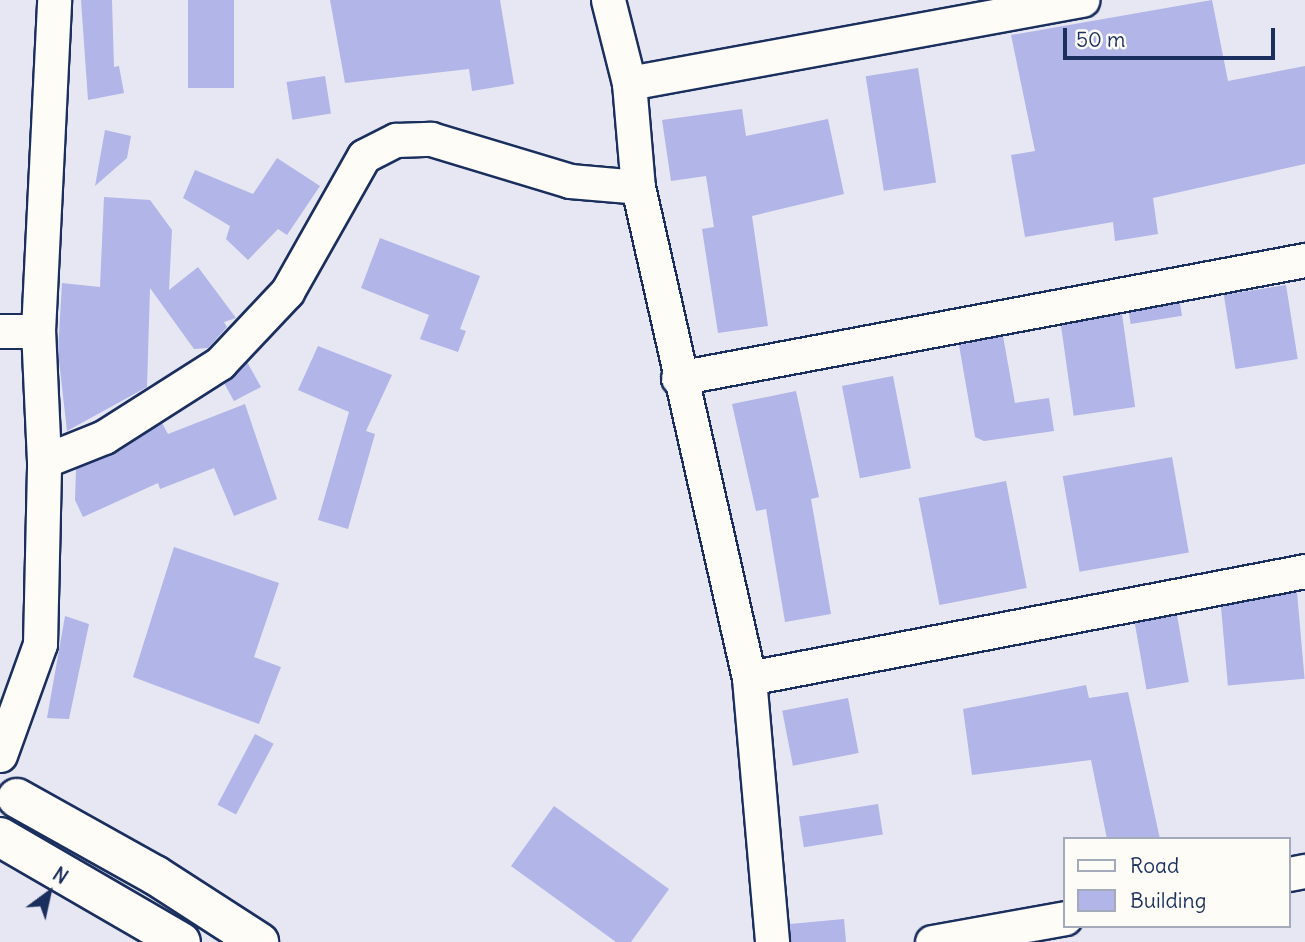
<!DOCTYPE html>
<html>
<head>
<meta charset="utf-8">
<style>
	body { margin:0 }
	#map { position:relative; width:1305px; height:942px; overflow:hidden; background:#e6e7f2; font-family:Delius,sans-serif }
	div>[style] { position:absolute }
	[style*='--x'] { left:calc(var(--x)*1px); top:calc(var(--y)*1px); width:calc(var(--w)*1px); rotate:calc(var(--a)*1deg) }
	.building>* { inset:0; background:#b2b5e7; transform-origin:0 0 }
	.roads { filter:drop-shadow(2px 0 #1b2f5e) drop-shadow(-2px 0 #1b2f5e) drop-shadow(0 2px #1b2f5e) drop-shadow(0 -2px #1b2f5e) }
	.minor>* { height:33px; margin:-16.5px; padding:0 16.5px; transform-origin:16.5px; border-radius:16.5px; background:#fdfcf7 }
	.secondary>* { height:38px; margin:-19px; padding:0 19px; transform-origin:19px; border-radius:19px; background:#fdfcf7 }
	span { translate:-50% -50%; white-space:nowrap; text-align:center; line-height:1.15; -webkit-text-stroke:6px #fdfcf7; paint-order:stroke }
	.legend { position:absolute; left:1063px; top:837px; width:228px; height:91px; box-sizing:border-box; background:#fdfcf7; border:2px solid #a3aaba; margin:0; padding:9px 12px; list-style:none; font-size:21px; color:#1b2f5e }
	.legend li { display:flex; align-items:center; gap:14px; height:35px }
	.legend b { width:35px; border:2px solid #a3aaba }
	.north { position:absolute; left:14px; top:858px; width:70px; height:70px; -webkit-text-stroke:5px #fdfcf7; paint-order:stroke; rotate:33deg; font-size:19px; font-weight:700; line-height:28px; text-align:center; color:#1b2f5e }
	.north::after { content:''; display:block; margin:auto; width:24px; height:32px; background:#1b2f5e; clip-path:polygon(50% 0,100% 100%,50% 72%,0 100%) }
	.scale { position:absolute; left:1063px; top:28px; width:212px; height:32px; box-sizing:border-box; border:4px solid #1b2f5e; border-top:0; padding-left:9px; font-size:21px; line-height:24px; white-space:nowrap; color:#1b2f5e; -webkit-text-stroke:5px #fdfcf7; paint-order:stroke }
</style>
</head>
<body>
<div id="map">
	<div class="building">
		<div style="clip-path:polygon(81px 0,112px 0,114px 67px,119px 66px,124px 93px,88px 100px)"></div>
		<div style="left:188px;top:0;width:46px;height:88px"></div>
		<div style="clip-path:polygon(330px 0,500px 0,514px 84px,472px 91px,469px 69px,345px 83px)"></div>
		<div style="clip-path:polygon(1212px 0,1228px 81px,1305px 66px,1305px 164px,1153px 198px,1158px 234px,1115px 241px,1113px 222px,1025px 237px,1011px 155px,1035px 151px,1011px 35px)"></div>
		<div style="left:918px;top:68px;width:116px;height:53px;rotate:81deg"></div>
		<div style="left:325px;top:76px;width:38px;height:39px;rotate:81deg"></div>
		<div style="clip-path:polygon(742px 109px,746px 136px,828px 119px,844px 194px,752px 216px,768px 326px,718px 333px,702px 229px,714px 227px,706px 176px,671px 181px,662px 120px)"></div>
		<div style="clip-path:polygon(105px 130px,131px 136px,127px 158px,95px 186px)"></div>
		<div style="clip-path:polygon(277px 158px,320px 186px,287px 235px,278px 229px,248px 260px,226px 239px,230px 226px,183px 198px,195px 170px,253px 194px)"></div>
		<div style="clip-path:polygon(104px 197px,150px 200px,172px 230px,169px 290px,198px 267px,236px 318px,224px 322px,227px 327px,208px 348px,194px 349px,150px 288px,147px 387px,67px 431px,58px 352px,62px 283px,100px 287px)"></div>
		<div style="clip-path:polygon(380px 238px,480px 276px,460px 329px,466px 331px,458px 352px,420px 339px,429px 315px,361px 288px)"></div>
		<div style="left:1286px;top:285px;width:75px;height:63px;rotate:81deg"></div>
		<div style="left:1180px;top:303px;width:13px;height:52px;rotate:81deg"></div>
		<div style="left:1122px;top:314px;width:94px;height:62px;rotate:82deg"></div>
		<div style="clip-path:polygon(1003px 336px,1015px 403px,1049px 398px,1054px 431px,984px 441px,975px 437px,959px 345px)"></div>
		<div style="clip-path:polygon(318px 346px,392px 375px,366px 431px,375px 434px,348px 529px,318px 520px,349px 412px,298px 390px)"></div>
		<div style="clip-path:polygon(247px 362px,261px 387px,234px 401px,224px 383px)"></div>
		<div style="left:893px;top:376px;width:94px;height:52px;rotate:79deg"></div>
		<div style="clip-path:polygon(796px 391px,819px 497px,811px 499px,831px 614px,785px 622px,766px 509px,756px 511px,732px 404px)"></div>
		<div style="clip-path:polygon(245px 404px,277px 499px,234px 516px,214px 468px,160px 489px,158px 483px,83px 517px,75px 500px,76px 469px,162px 423px,168px 434px)"></div>
		<div style="left:1172px;top:457px;width:97px;height:111px;rotate:80deg"></div>
		<div style="left:1006px;top:481px;width:109px;height:89px;rotate:79deg"></div>
		<div style="clip-path:polygon(174px 547px,279px 583px,254px 657px,281px 667px,259px 724px,133px 677px)"></div>
		<div style="left:1297px;top:592px;width:87px;height:77px;rotate:85deg"></div>
		<div style="left:1177px;top:615px;width:68px;height:43px;rotate:80deg"></div>
		<div style="clip-path:polygon(65px 616px,89px 624px,69px 719px,47px 718px)"></div>
		<div style="clip-path:polygon(1086px 685px,1089px 698px,1128px 692px,1160px 839px,1107px 839px,1091px 760px,972px 775px,963px 709px)"></div>
		<div style="left:848px;top:698px;width:56px;height:67px;rotate:79deg"></div>
		<div style="left:255px;top:734px;width:21px;height:80px;rotate:28deg"></div>
		<div style="left:878px;top:804px;width:31px;height:80px;rotate:81deg"></div>
		<div style="clip-path:polygon(554px 806px,669px 889px,631px 942px,616px 942px,511px 866px)"></div>
		<div style="clip-path:polygon(844px 919px,846px 942px,791px 942px,790px 924px)"></div>
	</div>
	<div class="roads">
		<div class="minor">
			<div style="--x:608;--y:0;--w:86;--a:75.8"></div>
			<div style="--x:629;--y:83;--w:104;--a:85.1"></div>
			<div style="--x:638;--y:187;--w:503;--a:77.26"></div>
			<div style="--x:749;--y:678;--w:265;--a:85"></div>
			<div style="--x:629;--y:83;--w:461;--a:-10.4"></div>
			<div style="--x:0;--y:331;--w:38;--a:0"></div>
			<div style="--x:678;--y:378;--w:638;--a:-10.66"></div>
			<div style="--x:44;--y:461;--w:65;--a:-21.8"></div>
			<div style="--x:104;--y:437;--w:138;--a:-32.5"></div>
			<div style="--x:220;--y:363;--w:98;--a:-46.7"></div>
			<div style="--x:287;--y:292;--w:156;--a:-60.5"></div>
			<div style="--x:364;--y:156;--w:36;--a:-27"></div>
			<div style="--x:396;--y:140;--w:35;--a:-2"></div>
			<div style="--x:431;--y:139;--w:145;--a:16.8"></div>
			<div style="--x:570;--y:181;--w:68;--a:5"></div>
			<div style="--x:749;--y:678;--w:566;--a:-10.89"></div>
			<div style="--x:0;--y:755;--w:118;--a:-70.2"></div>
			<div style="--x:40;--y:644;--w:183;--a:-88.7"></div>
			<div style="--x:44;--y:461;--w:130;--a:-92.6"></div>
			<div style="--x:38;--y:331;--w:331;--a:-87.2"></div>
			<div style="--x:1289;--y:874;--w:16;--a:-11"></div>
			<div style="--x:932;--y:942;--w:135;--a:-10.2"></div>
		</div>
		<div class="secondary">
			<div style="--x:17;--y:798;--w:158;--a:29.2"></div>
			<div style="--x:155;--y:875;--w:124;--a:32.8"></div>
			<div style="--x:0;--y:837;--w:209;--a:30.1"></div>
		</div>
	</div>
	<ul class="legend">
	<li><b style="height:9px;background:#fdfcf7"></b>Road</li>
	<li><b style="height:19px;background:#b2b5e7"></b>Building</li>
	</ul>
	<div class="north">N</div>
	<div class="scale">50 m</div>
</div>
</body>
</html>
